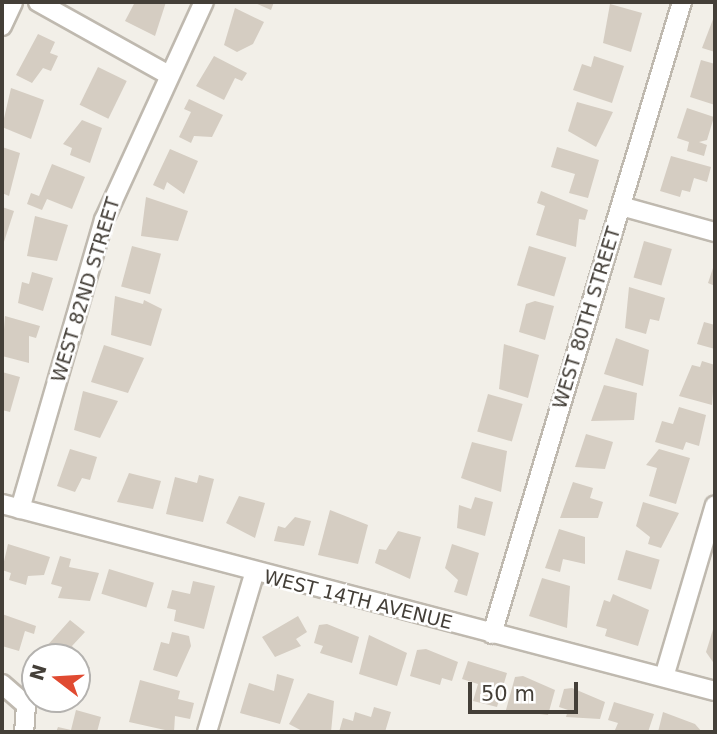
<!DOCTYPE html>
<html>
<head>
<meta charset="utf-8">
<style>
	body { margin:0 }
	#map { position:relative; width:717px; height:734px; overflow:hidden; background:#f2efe8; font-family:"DejaVu Sans",sans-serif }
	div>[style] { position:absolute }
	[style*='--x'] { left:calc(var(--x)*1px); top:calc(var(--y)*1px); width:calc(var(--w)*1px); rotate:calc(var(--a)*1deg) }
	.building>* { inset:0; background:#d5cdc2; transform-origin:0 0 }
	.roads { filter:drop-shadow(2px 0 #bfb9af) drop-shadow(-2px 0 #bfb9af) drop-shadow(0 2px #bfb9af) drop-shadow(0 -2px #bfb9af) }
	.street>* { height:18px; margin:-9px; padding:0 9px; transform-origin:9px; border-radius:9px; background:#fff }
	span { translate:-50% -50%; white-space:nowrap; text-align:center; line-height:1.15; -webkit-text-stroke:5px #fff; paint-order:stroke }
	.street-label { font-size:19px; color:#443f38 }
	.frame { position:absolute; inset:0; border:4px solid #443f38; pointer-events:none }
	.north { position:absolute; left:21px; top:643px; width:70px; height:70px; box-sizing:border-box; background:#fff; border:2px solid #b4b2af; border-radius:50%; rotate:287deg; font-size:19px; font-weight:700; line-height:28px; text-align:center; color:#443f38 }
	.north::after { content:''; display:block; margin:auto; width:24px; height:32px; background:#e04a31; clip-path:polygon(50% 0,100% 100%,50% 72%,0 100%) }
	.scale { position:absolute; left:468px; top:682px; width:110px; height:32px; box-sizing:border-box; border:4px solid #443f38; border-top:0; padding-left:9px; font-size:21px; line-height:24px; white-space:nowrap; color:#443f38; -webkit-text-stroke:5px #fff; paint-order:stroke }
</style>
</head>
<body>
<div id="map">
	<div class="building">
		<div style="clip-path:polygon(135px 2px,166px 2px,155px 36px,125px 21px)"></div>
		<div style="clip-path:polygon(253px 2px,274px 2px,271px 10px)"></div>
		<div style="clip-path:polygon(610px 4px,642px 13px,631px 52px,603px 43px)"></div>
		<div style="clip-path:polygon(235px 8px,264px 22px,253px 44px,237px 52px,224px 45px)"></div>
		<div style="clip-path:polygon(715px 14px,715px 52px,702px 48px)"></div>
		<div style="clip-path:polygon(38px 34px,55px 42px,50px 53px,58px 56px,51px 71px,43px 68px,32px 83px,16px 75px)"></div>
		<div style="clip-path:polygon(214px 56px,247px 73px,242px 81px,235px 78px,224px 100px,196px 86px)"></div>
		<div style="clip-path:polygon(594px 56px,624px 66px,612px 103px,573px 90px,582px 64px,591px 67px)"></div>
		<div style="clip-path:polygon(701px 60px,715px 64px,715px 105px,690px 97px)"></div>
		<div style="left:98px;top:67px;width:32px;height:42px;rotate:26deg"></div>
		<div style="clip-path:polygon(11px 88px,44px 100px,31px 139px,2px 127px)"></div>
		<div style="clip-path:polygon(189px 99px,223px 115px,212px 137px,194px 136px,191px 143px,179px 137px,191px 112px,184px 109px)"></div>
		<div style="clip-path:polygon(577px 102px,613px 112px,596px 147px,568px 131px)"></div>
		<div style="clip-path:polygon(687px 108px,714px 117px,707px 140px,699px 142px,707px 145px,704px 156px,687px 151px,689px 142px,677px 138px)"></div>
		<div style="clip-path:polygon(82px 120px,102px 128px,90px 163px,70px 155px,72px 148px,63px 144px)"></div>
		<div style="clip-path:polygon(2px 147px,20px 153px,9px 196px,2px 193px)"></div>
		<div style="clip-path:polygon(557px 147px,599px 160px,588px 198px,569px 193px,575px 174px,551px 167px)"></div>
		<div style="clip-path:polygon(170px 149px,198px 161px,184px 194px,167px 182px,164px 190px,153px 185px)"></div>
		<div style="clip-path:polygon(671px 156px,711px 167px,707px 182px,694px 178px,690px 192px,682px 190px,680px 197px,660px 191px)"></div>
		<div style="clip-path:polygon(52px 164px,85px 177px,72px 209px,47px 199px,42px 210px,27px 204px,31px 193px,39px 196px)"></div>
		<div style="clip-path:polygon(541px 191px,588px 210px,585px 220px,579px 219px,576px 247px,536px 235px,545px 206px,537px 203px)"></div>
		<div style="clip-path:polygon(146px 197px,188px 211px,178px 241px,141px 236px)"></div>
		<div style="clip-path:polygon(2px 207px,14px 211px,2px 248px)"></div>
		<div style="clip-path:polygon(35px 216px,68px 225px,57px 261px,27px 256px)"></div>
		<div style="left:644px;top:241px;width:29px;height:38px;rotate:16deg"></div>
		<div style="left:132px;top:246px;width:30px;height:42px;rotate:15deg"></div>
		<div style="left:529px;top:246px;width:39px;height:41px;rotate:17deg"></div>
		<div style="clip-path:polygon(715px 262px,715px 286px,708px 283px)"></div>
		<div style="clip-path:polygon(32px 272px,53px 278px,43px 311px,18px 303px,22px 282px,29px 284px)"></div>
		<div style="clip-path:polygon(629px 287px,665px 298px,659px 321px,650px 319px,646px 334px,625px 328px)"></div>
		<div style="clip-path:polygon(115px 296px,143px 304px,144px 300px,162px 309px,151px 346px,111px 335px)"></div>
		<div style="clip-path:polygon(535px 301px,554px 306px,545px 340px,519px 332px,526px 304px)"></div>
		<div style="clip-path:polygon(5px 316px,40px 326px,36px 338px,29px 336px,29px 363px,2px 356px)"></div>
		<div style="clip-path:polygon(704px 322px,715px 325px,715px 349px,697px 344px)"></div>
		<div style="clip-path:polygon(616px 338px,649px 350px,643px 386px,604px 374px)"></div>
		<div style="clip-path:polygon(504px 344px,539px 355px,528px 398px,499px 389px)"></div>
		<div style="clip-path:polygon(104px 345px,144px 358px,128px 393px,91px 382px)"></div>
		<div style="clip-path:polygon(702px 361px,715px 365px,712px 405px,679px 396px,692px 365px,700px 367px)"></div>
		<div style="clip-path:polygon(2px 372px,20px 377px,10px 412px,2px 410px)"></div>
		<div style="clip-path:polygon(604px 385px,637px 393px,634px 420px,591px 421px)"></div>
		<div style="clip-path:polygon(83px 391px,118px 401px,100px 438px,74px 430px)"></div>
		<div style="left:488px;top:394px;width:36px;height:39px;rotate:16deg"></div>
		<div style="clip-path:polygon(679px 407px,706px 415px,699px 446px,686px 442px,683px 450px,655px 442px,662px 421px,673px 424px)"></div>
		<div style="clip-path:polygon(586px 434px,613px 442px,605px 469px,575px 467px)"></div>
		<div style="clip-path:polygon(472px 442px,507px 451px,501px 492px,461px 478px)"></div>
		<div style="clip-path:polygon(70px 449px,97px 457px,90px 480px,82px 478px,75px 492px,57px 486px)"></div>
		<div style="clip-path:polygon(659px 449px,690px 458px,676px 504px,649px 496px,657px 468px,646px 465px)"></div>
		<div style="clip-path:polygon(129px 473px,161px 481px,153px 509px,117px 502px)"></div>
		<div style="clip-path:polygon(199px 475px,214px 479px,203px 522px,166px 514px,175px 477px,197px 483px)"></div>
		<div style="clip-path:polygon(573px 482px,593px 488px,590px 498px,603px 502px,598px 518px,560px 518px)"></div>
		<div style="clip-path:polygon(239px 496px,265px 503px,255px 538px,226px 523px)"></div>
		<div style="clip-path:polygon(475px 497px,493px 502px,485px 536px,457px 528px,459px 505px,471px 509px)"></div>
		<div style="clip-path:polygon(643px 502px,679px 513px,661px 548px,648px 544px,650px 537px,636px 526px)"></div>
		<div style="clip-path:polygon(330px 510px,368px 525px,358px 564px,318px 555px)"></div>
		<div style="clip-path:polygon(295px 517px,311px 521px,304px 546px,274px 541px,278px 526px,285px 528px)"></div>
		<div style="clip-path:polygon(559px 529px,585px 537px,585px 564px,563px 559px,560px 572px,545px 568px)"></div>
		<div style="clip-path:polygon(398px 531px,421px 537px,410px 579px,375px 563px,379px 549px,386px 550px)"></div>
		<div style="clip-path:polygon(8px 544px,50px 557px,44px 575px,28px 576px,26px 585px,9px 580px,11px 573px,2px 570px)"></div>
		<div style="clip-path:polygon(452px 544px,479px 553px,467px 596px,454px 592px,458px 580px,445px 568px)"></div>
		<div style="left:626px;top:550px;width:35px;height:31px;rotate:16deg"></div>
		<div style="clip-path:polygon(60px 556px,71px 559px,69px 567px,99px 573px,90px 601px,58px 598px,62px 587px,51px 584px)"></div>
		<div style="left:109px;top:569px;width:47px;height:26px;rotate:17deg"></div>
		<div style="clip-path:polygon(542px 578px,570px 586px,567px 628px,529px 616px)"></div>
		<div style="clip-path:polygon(193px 581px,215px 586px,204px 629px,174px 621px,176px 610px,167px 608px,172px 590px,190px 594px)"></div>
		<div style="clip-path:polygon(613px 594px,649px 610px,638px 646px,605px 636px,607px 629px,596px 626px,604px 600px,610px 602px)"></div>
		<div style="clip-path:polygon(2px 614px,36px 626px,34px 634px,25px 631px,19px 651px,2px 646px)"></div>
		<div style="clip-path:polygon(298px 616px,307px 632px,296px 639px,301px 646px,275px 657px,262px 637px)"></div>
		<div style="clip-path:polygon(70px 620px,85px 632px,72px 646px,90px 668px,77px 678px,77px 657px,37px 657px)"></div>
		<div style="clip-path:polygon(715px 623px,715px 665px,706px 652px)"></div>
		<div style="clip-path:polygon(327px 624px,359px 637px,352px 663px,320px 653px,323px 646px,314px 643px,319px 625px)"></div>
		<div style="clip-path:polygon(172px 632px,189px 636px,191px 646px,177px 677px,153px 670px,161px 642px,169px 644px)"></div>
		<div style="clip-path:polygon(369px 635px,407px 653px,397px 686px,359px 674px)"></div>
		<div style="clip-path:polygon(426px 649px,458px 662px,452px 681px,442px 678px,440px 685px,410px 676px,417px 650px)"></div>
		<div style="clip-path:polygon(468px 661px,507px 673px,497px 707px,473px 701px,478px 684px,462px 679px)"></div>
		<div style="clip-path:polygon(277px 674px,294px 679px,280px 724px,240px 713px,249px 683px,274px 691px)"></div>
		<div style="clip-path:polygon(523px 676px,555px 690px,548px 715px,506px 710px,515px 677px)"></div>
		<div style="clip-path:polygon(140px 680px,180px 691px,178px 699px,194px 703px,190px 719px,175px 716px,174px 732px,129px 722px)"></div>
		<div style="clip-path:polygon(572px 688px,605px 702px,600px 719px,566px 717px,568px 710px,559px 707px,564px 689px)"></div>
		<div style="clip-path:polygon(308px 693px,334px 701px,331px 732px,304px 732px,289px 724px)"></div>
		<div style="clip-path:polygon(614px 702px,654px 714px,648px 732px,615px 730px,618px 723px,608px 720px)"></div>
		<div style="clip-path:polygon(374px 707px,391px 712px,385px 732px,339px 732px,343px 718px,353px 721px,355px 712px,371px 717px)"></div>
		<div style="clip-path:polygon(76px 710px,101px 717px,97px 732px,56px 732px,58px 727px,71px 730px)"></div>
		<div style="clip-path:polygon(663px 712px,695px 724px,702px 732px,658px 732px)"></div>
	</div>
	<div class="roads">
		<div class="street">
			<div style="--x:38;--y:2;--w:148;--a:29.2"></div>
			<div style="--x:2;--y:26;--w:26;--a:-65"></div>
			<div style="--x:621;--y:206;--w:98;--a:15.5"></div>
			<div style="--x:2;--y:504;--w:737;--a:14.7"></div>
			<div style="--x:20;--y:509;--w:301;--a:-73.8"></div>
			<div style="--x:104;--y:220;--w:240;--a:-65.4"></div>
			<div style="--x:492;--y:634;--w:660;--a:-73.27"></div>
			<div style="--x:664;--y:677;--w:179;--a:-73.5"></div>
			<div style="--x:2;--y:684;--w:32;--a:41"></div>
			<div style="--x:26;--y:705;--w:27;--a:94"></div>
			<div style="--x:207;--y:732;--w:165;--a:-73.4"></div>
		</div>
	</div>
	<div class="street-label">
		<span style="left:86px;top:290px;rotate:-73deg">WEST 82ND STREET</span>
		<span style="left:587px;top:318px;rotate:-73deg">WEST 80TH STREET</span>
		<span style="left:358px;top:600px;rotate:14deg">WEST 14TH AVENUE</span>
	</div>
	<div class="frame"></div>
	<div class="north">N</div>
	<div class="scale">50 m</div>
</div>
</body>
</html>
